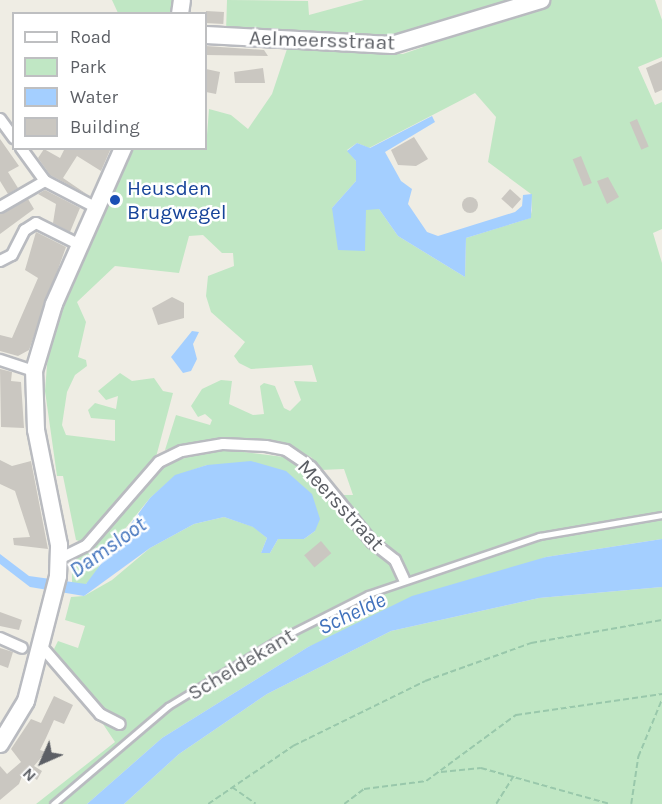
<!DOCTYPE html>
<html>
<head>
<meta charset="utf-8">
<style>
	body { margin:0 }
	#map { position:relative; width:662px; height:804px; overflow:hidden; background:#efede4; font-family:Karla,sans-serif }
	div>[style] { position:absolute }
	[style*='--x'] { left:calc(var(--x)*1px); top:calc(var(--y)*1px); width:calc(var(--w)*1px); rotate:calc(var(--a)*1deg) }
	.green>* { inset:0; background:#c0e7c4 }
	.water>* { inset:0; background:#a4cfff }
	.building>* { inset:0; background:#cac7c1; transform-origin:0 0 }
	.round { border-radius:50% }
	.path>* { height:1.5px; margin-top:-0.75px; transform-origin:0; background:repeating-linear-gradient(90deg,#99c8ab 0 6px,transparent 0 9px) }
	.roads { filter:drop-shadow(2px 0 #b9bbc0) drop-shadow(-2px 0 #b9bbc0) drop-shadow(0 2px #b9bbc0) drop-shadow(0 -2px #b9bbc0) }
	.lane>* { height:5px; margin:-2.5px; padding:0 2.5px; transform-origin:2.5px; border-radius:2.5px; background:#fff }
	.street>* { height:10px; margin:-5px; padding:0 5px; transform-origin:5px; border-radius:5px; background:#fff }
	.secondary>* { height:16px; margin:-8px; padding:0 8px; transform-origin:8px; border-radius:8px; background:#fff }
	.dots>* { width:16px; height:16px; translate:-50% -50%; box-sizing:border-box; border:3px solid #fff; border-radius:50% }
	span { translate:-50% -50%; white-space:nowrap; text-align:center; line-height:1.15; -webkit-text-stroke:5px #fff; paint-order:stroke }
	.street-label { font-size:21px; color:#5c5f65 }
	.transit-label { font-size:21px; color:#164399 }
	.left { translate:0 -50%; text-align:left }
	.water-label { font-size:22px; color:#4172bc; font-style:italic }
	.legend { position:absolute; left:12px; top:12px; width:195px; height:138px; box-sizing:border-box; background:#fff; border:2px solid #bebfc1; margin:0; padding:8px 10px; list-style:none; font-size:18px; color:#5c5f65 }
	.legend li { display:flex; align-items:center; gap:12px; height:30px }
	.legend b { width:30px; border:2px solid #bebfc1 }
	.north { position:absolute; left:12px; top:732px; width:60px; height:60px; -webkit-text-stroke:4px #fff; paint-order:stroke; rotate:225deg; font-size:16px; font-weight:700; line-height:24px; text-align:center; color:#5c5f65 }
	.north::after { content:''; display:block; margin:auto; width:21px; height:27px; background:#5c5f65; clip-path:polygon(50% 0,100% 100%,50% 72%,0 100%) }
</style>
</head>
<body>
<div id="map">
	<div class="green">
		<div style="clip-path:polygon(112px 0,175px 0,173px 14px,118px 13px)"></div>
		<div style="clip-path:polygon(evenodd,227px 0,308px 1px,309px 15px,364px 0,655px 0,662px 20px,662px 57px,638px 67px,655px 105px,662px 102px,662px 229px,653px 233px,662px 263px,662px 539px,546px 557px,308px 647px,162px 738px,87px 804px,36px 804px,115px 742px,97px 715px,97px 702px,54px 649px,58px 641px,78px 648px,85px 626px,65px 620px,71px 597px,84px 596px,112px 580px,150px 548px,194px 524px,224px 517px,254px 527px,267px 538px,261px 553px,270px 553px,278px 539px,304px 539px,315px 531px,207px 465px,175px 476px,150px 498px,102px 557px,96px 575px,86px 584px,72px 584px,72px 563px,104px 534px,166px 463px,219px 449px,284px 457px,309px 472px,372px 548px,386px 560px,392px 552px,337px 495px,353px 495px,344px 469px,320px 470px,311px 457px,259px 440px,224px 438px,165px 450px,176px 415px,210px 425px,212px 420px,205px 414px,198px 417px,191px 406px,202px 389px,221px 380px,232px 381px,229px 404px,253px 415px,264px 414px,260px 386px,264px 383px,275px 386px,284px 408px,290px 411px,301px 400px,294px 381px,317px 382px,312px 365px,251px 369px,239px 363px,234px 356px,245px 342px,211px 312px,206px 296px,208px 276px,234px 266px,233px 253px,222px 253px,203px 235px,189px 236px,179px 273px,115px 266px,77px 302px,86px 322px,78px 357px,86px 360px,87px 366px,75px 375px,67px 392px,62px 425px,66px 435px,115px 441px,115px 420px,91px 418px,88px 410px,95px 403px,116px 409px,118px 396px,106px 400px,98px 391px,120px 373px,132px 381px,154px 378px,163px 391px,173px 393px,156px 457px,82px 542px,76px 540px,63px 476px,57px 476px,45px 391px,48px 352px,71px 282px,132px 149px,206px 148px,209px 109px,231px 115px,248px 129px,272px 94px,287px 49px,403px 54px,423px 47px,419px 34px,375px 41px,226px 32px,227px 0,475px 93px,496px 117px,488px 162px,531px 194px,532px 210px,530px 218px,466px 238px,465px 277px,398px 236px,379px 209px,332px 208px,356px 181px,356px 161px,347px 150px,357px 143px,369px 148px,475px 93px)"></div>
		<div style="clip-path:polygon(662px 587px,662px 804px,124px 804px,179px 754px,267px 694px,391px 631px,539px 598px)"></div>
	</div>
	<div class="water">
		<div style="clip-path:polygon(432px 116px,435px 122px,385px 152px,401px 181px,412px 189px,408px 204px,427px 232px,438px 236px,515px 212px,522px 206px,523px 195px,532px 194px,531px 218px,466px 238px,465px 277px,398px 236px,379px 209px,366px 210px,365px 251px,338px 250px,332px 208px,356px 181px,356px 161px,347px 151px,357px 143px,370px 148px)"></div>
		<div style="clip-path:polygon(192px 331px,199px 332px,193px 344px,197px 359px,191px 371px,183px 373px,171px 357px)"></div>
		<div style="clip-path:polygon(251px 461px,286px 471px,312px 494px,320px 519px,315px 531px,304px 539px,278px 539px,270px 553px,261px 553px,267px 538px,253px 527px,224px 517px,194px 524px,150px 548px,84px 596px,30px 587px,0 564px,0 554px,29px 576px,86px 584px,150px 498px,175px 475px,207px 465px)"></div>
		<div style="clip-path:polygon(662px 539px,662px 587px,539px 598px,391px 631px,267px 694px,179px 754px,124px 804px,87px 804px,162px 738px,308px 647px,412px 596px,546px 557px)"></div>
	</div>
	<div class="building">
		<div style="left:206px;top:11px;width:18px;height:12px;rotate:3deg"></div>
		<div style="clip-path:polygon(206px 46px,264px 50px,268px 56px,206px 55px)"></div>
		<div style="clip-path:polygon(662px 61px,662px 90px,655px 93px,646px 68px)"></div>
		<div style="clip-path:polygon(263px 68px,265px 83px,235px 83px,234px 72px)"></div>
		<div style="clip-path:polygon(206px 69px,220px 72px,216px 94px,206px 92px)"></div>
		<div style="left:637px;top:119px;width:30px;height:8px;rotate:67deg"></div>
		<div style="clip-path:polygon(414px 137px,428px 159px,416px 166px,398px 165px,391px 150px)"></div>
		<div style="clip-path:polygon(0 139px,19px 166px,8px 172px,18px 188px,8px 194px,0 181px)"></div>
		<div style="clip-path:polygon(65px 148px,111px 148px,101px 171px,77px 156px,63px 178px,88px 195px,50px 175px,38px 158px,44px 149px,60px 158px)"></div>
		<div style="left:581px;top:156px;width:29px;height:9px;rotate:68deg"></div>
		<div style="clip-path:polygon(608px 177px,619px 197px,607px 204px,597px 181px)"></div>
		<div style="left:510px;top:189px;width:15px;height:13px;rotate:42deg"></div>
		<div style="clip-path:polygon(45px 190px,80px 208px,70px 232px,53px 223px,56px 204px,38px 194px)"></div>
		<div class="round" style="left:462px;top:197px;width:16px;height:16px"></div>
		<div style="clip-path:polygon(28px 199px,34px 209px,0 234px,0 214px)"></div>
		<div style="clip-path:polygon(36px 232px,66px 247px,29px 350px,18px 356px,0 351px,0 335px,12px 338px,38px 278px,25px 270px)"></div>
		<div style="clip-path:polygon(172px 297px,184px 303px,184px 318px,158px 325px,152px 308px)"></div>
		<div style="clip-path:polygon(0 369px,12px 372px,11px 381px,21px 382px,24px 428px,1px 427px)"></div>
		<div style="clip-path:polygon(0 460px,12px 466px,31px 461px,48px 549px,14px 545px,13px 538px,30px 537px,15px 491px,0 484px)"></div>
		<div style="left:321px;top:541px;width:16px;height:22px;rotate:50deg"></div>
		<div style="clip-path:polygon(0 612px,22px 620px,19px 630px,0 626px)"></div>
		<div style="clip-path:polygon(0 648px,13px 652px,8px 668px,0 665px)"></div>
		<div style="clip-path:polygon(54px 696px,73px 705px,64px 724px,54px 720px,46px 738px,40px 750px,46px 752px,34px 766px,42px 771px,37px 780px,24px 771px,19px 784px,0 800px,0 766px,7px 774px,21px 762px,11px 749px,31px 719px,41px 723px)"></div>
	</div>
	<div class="path">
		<div style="--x:441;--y:772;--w:40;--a:-5.7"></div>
		<div style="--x:481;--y:768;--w:134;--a:15.6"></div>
		<div style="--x:232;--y:787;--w:29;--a:35"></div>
		<div style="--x:208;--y:804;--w:103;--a:-34.3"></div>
		<div style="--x:293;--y:746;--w:147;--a:-26.2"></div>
		<div style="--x:425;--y:681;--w:113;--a:-19.7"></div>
		<div style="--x:531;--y:643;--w:133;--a:-10"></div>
		<div style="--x:344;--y:804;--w:25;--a:-37"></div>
		<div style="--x:364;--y:789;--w:63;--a:-7.4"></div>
		<div style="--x:426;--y:781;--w:112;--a:-36.3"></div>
		<div style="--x:516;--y:715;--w:148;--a:-8.2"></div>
		<div style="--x:496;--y:804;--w:34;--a:-58"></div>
		<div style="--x:631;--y:804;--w:48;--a:-81.5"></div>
		<div style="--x:638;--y:757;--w:63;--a:-67.5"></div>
	</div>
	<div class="roads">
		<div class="lane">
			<div style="--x:53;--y:804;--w:151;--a:-40.4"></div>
			<div style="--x:168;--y:706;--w:125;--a:-31.3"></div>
			<div style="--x:275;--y:641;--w:104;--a:-26.8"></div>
			<div style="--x:368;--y:594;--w:181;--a:-18.7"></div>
			<div style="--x:539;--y:536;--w:125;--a:-9.7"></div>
		</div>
		<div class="street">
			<div style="--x:0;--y:119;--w:24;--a:54"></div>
			<div style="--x:45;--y:181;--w:56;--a:27.5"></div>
			<div style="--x:0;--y:207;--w:52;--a:-30"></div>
			<div style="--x:45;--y:181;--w:41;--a:-126"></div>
			<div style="--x:0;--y:261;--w:13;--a:-27"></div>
			<div style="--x:12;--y:255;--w:28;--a:-63"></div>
			<div style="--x:25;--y:230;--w:13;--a:-32"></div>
			<div style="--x:36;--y:223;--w:47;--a:26.6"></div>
			<div style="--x:0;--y:360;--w:36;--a:18"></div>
			<div style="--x:59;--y:559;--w:30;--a:-26"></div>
			<div style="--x:86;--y:546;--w:111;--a:-49"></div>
			<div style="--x:159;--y:462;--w:25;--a:-26"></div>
			<div style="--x:182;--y:451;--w:42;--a:-9.7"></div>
			<div style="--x:223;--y:444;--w:43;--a:2.7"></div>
			<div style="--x:266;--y:446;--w:20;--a:11"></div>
			<div style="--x:286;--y:450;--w:30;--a:34"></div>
			<div style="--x:311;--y:467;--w:97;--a:50.9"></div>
			<div style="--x:372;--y:542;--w:29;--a:38"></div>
			<div style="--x:395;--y:560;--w:21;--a:65"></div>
			<div style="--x:0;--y:638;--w:24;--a:24"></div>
			<div style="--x:42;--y:647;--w:89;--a:49.1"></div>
			<div style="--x:100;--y:714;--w:22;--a:27"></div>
		</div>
		<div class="secondary">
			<div style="--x:180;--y:14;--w:14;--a:-82"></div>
			<div style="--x:206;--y:35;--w:186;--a:3.1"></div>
			<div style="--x:392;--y:45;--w:156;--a:-16.8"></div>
			<div style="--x:0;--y:744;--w:50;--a:-58.8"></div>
			<div style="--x:26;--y:701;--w:129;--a:-75.6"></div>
			<div style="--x:58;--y:576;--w:31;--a:-88"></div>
			<div style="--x:59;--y:545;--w:117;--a:-101.3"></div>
			<div style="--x:36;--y:430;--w:59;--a:-91.9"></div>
			<div style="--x:34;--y:371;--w:70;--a:-73.4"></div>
			<div style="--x:54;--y:304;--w:171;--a:-66.1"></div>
		</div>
	</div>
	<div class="dots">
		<div style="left:115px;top:200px;background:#1a4fb4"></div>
	</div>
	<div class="street-label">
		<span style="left:322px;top:40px;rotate:2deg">Aelmeersstraat</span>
		<span style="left:341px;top:505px;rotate:47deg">Meersstraat</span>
		<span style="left:241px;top:664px;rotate:-31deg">Scheldekant</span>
	</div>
	<div class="transit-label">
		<span class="left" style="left:127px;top:200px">Heusden<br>Brugwegel</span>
	</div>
	<div class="water-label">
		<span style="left:108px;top:548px;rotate:-35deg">Damsloot</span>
		<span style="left:352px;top:614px;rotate:-25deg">Schelde</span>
	</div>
	<ul class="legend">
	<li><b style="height:8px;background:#fff"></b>Road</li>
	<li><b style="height:16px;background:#c0e7c4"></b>Park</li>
	<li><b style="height:16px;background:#a4cfff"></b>Water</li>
	<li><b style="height:16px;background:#cac7c1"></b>Building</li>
	</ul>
	<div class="north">N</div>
</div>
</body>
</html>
